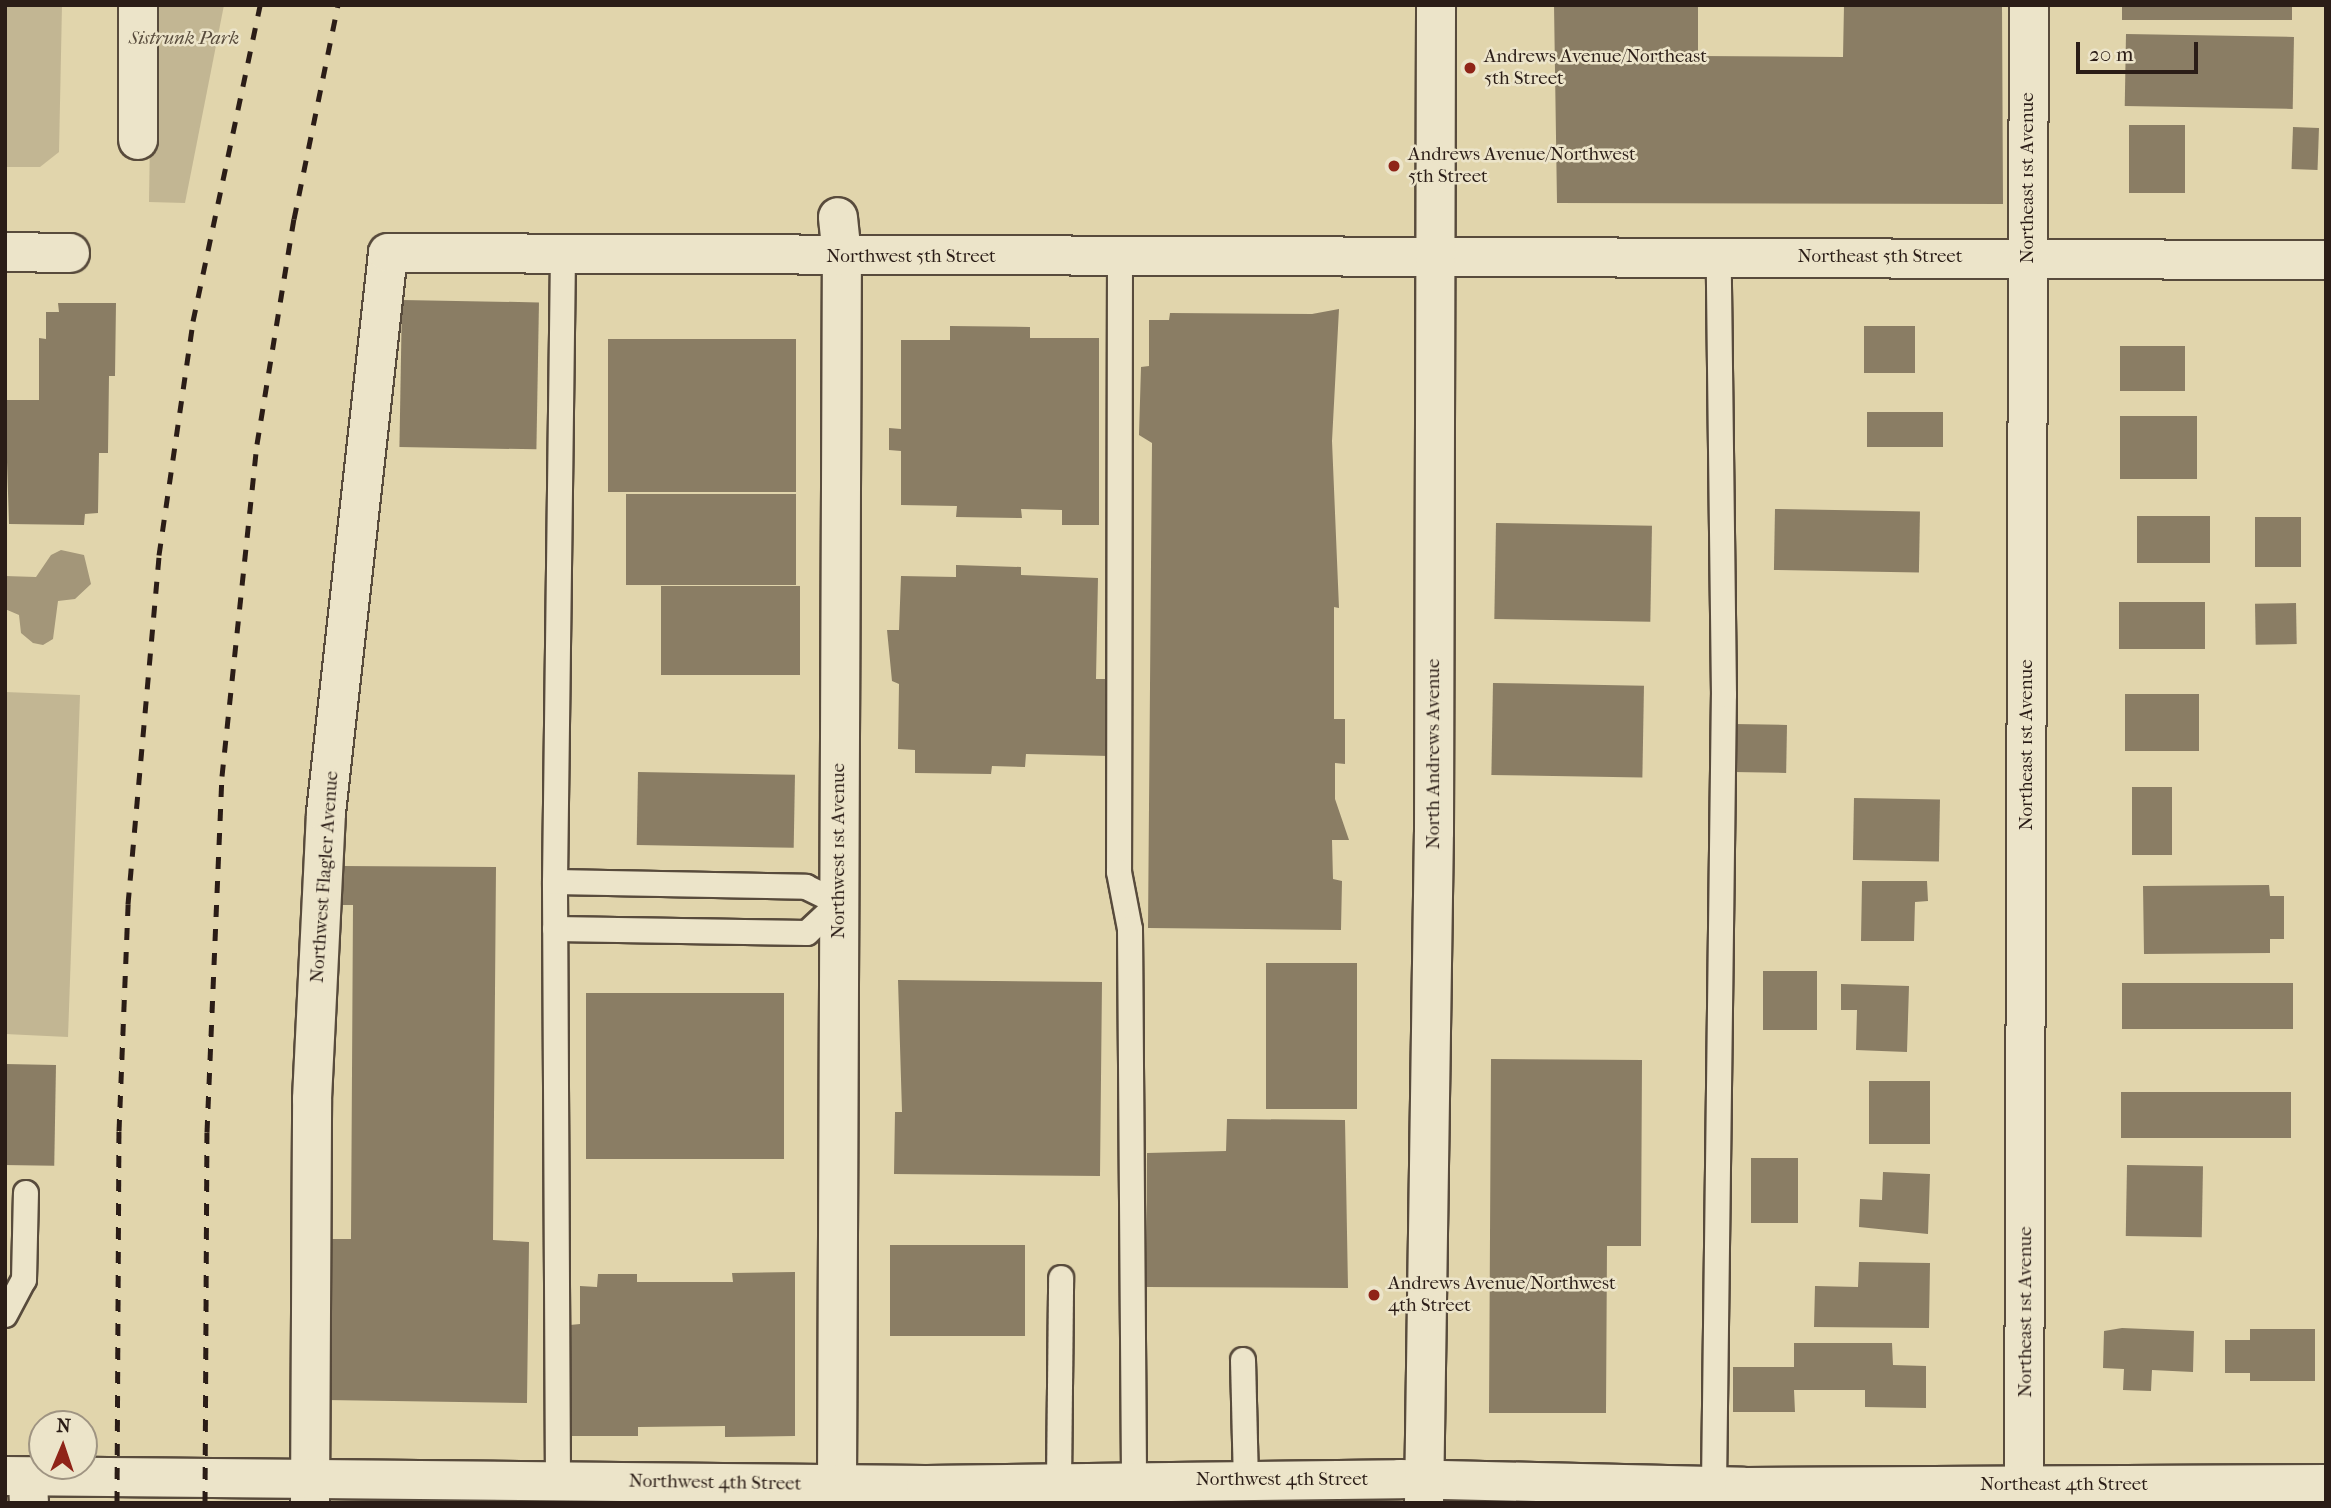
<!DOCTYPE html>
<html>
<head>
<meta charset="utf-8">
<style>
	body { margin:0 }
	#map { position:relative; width:2331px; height:1508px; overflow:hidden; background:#e1d5ac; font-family:"IM FELL French Canon",serif }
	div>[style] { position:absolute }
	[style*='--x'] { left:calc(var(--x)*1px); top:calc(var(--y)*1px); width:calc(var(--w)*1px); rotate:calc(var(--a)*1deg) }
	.green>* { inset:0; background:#c2b693 }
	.water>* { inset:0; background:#a39679 }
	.building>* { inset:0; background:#8a7d64; transform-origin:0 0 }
	.roads { filter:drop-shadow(2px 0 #584b3c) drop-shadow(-2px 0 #584b3c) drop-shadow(0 2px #584b3c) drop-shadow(0 -2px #584b3c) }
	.service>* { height:24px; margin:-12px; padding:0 12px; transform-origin:12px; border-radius:12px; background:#ece4c9 }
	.minor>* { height:38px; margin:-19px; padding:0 19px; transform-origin:19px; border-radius:19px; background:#ece4c9 }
	.tertiary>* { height:38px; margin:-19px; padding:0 19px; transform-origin:19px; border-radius:19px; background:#ece4c9 }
	.secondary>* { height:38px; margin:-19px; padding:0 19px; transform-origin:19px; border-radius:19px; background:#ece4c9 }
	.rail>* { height:5px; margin-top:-2.5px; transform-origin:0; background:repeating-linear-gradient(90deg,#2b1d17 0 12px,transparent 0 24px) }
	.dots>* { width:19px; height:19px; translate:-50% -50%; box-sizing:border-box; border:4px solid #ece4c9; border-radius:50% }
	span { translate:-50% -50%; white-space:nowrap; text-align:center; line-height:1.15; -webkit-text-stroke:5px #ece4c9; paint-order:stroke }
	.park-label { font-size:19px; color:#584b3c; font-style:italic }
	.poi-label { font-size:19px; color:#2b1d17 }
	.left { translate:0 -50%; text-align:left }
	.street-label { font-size:19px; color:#2b1d17 }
	.frame { position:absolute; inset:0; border:7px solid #2b1d17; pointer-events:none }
	.north { position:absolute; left:28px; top:1410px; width:70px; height:70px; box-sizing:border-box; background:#ece4c9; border:2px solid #9f9482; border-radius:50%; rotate:2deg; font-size:19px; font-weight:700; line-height:28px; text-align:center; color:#2b1d17 }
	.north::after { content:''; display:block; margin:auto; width:24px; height:32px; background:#8f2418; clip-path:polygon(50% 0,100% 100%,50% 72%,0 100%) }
	.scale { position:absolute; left:2076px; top:42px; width:122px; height:32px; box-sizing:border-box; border:4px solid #2b1d17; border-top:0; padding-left:9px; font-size:21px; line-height:24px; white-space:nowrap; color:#2b1d17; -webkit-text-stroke:5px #ece4c9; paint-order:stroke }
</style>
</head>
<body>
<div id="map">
	<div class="green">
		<div style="clip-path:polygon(5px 5px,62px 5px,59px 152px,40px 167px,5px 167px)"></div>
		<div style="clip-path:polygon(152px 5px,224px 5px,185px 203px,149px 202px)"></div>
		<div style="clip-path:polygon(5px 692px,80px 695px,68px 1037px,5px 1034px)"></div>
	</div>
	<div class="water">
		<div style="clip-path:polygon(61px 550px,84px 555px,91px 584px,75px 599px,58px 601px,53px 639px,43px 645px,33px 643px,21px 633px,19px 615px,5px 609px,5px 576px,36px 577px,51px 555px)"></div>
	</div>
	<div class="building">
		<div style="clip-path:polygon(1554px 5px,1698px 5px,1698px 56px,1843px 57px,1844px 5px,2002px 5px,2003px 204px,1557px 203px)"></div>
		<div style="left:2122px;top:5px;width:170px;height:15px"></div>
		<div style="left:2126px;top:34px;width:168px;height:72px;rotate:1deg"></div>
		<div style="left:2129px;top:125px;width:56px;height:68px"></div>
		<div style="left:2293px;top:127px;width:26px;height:42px;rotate:2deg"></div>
		<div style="left:402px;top:300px;width:137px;height:147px;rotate:1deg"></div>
		<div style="clip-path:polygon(58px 303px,116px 303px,115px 376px,109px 376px,108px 453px,99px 453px,98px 513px,85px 514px,84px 525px,9px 524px,5px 400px,39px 400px,39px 338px,46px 339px,46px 312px,59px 312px)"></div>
		<div style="clip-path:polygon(1339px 309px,1332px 441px,1339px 608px,1334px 607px,1334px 719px,1345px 719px,1345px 764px,1335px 763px,1335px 799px,1349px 840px,1332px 840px,1333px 879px,1342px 881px,1341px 930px,1148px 928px,1152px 443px,1139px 435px,1141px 367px,1149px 366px,1149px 320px,1169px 320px,1170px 313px,1312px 314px)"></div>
		<div style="clip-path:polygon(950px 326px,1030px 327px,1030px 338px,1099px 338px,1099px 525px,1062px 525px,1062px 510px,1021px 509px,1022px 518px,956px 517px,957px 506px,901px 505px,901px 451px,889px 450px,889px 428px,901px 429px,901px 340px,950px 340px)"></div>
		<div style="left:1864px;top:326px;width:51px;height:47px"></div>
		<div style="left:608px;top:339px;width:188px;height:153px"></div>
		<div style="left:2120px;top:346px;width:65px;height:45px"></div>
		<div style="left:1867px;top:412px;width:76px;height:35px"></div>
		<div style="left:2197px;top:416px;width:63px;height:77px;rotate:90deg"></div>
		<div style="left:626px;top:494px;width:170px;height:91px"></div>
		<div style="left:1775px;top:509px;width:145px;height:61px;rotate:1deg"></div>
		<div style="left:2137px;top:516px;width:73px;height:47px"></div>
		<div style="left:2255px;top:517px;width:46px;height:50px"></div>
		<div style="left:1496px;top:523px;width:156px;height:96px;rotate:1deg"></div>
		<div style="clip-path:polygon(956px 565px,1021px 567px,1021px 575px,1098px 578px,1096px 679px,1111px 679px,1109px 756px,1026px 754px,1025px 767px,992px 766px,991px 774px,915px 773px,915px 750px,898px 749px,899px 684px,892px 681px,887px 630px,899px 630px,901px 576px,956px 577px)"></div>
		<div style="left:661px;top:586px;width:139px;height:89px"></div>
		<div style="left:2205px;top:602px;width:47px;height:86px;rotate:90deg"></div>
		<div style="left:2296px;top:603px;width:41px;height:41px;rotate:89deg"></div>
		<div style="left:1493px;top:683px;width:151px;height:92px;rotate:1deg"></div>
		<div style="left:2125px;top:694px;width:74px;height:57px"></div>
		<div style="left:1734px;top:724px;width:53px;height:48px;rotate:1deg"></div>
		<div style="left:638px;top:772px;width:157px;height:73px;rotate:1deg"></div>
		<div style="left:2172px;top:787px;width:68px;height:40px;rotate:90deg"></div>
		<div style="left:1854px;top:798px;width:86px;height:62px;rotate:1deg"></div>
		<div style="clip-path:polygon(342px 866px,496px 867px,493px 1240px,529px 1242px,527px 1403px,326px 1400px,327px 1239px,351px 1239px,353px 905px,342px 905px)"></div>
		<div style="clip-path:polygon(1862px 881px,1927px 881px,1928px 901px,1915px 902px,1914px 941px,1861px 941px)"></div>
		<div style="clip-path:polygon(2269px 885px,2270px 896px,2284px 896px,2284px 939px,2270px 939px,2270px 953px,2144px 954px,2143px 886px)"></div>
		<div style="left:1266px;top:963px;width:91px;height:146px"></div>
		<div style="left:1763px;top:971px;width:54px;height:59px"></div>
		<div style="clip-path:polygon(898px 980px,1102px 982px,1100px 1176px,894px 1174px,895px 1112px,902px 1112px)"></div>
		<div style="left:2122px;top:983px;width:171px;height:46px"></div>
		<div style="clip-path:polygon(1841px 984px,1909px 986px,1907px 1052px,1856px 1050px,1857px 1010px,1841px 1010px)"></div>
		<div style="left:586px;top:993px;width:198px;height:166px"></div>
		<div style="clip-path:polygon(1491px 1059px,1642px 1060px,1641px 1246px,1607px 1246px,1606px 1413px,1489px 1413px)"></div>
		<div style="left:5px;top:1064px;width:51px;height:101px;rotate:1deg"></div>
		<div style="left:1869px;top:1081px;width:61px;height:63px"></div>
		<div style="left:2291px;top:1092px;width:46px;height:170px;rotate:90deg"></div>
		<div style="clip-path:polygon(1227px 1119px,1345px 1120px,1348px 1288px,1146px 1287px,1147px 1153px,1226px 1151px)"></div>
		<div style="left:1751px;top:1158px;width:47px;height:65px"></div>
		<div style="left:2127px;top:1165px;width:76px;height:71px;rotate:1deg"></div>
		<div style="clip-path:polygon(1883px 1172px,1930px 1174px,1928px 1234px,1859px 1227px,1860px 1199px,1882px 1200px)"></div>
		<div style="left:890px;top:1245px;width:135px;height:91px"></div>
		<div style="clip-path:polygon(1859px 1262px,1930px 1263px,1929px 1328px,1814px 1327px,1815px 1286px,1858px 1287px)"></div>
		<div style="clip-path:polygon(795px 1272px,795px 1436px,725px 1437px,725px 1426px,638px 1427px,638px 1436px,570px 1436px,570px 1325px,580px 1324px,580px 1286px,597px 1287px,598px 1274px,637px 1274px,637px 1282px,733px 1282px,732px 1273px)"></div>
		<div style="clip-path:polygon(2122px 1328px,2194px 1331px,2193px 1372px,2152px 1370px,2151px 1391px,2123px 1390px,2124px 1369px,2103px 1368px,2104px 1331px)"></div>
		<div style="clip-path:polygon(2250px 1329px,2315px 1329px,2315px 1381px,2250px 1381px,2250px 1373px,2225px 1373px,2225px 1340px,2250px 1340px)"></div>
		<div style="clip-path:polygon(1794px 1343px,1892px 1343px,1893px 1365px,1926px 1366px,1926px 1408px,1865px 1407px,1865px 1390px,1794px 1390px,1795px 1412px,1733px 1412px,1733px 1367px,1794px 1367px)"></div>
	</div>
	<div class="roads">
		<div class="service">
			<div style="--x:1120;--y:257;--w:615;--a:90.09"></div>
			<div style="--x:1119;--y:872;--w:58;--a:79.1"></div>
			<div style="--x:1130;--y:929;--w:551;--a:89.58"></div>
			<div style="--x:555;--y:882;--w:251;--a:1.1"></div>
			<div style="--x:806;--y:887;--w:37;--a:26"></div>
			<div style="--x:839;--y:903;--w:44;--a:136.8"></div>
			<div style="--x:807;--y:933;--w:252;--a:-179.1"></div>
			<div style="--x:5;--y:1315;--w:40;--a:-62"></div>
			<div style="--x:24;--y:1280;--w:87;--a:-88.7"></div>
			<div style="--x:1243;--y:1360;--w:119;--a:88.6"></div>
			<div style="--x:558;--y:1481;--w:599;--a:-90.29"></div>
			<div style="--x:555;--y:882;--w:629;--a:-89.27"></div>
			<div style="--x:1059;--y:1483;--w:205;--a:-89.4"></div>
			<div style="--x:1714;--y:1486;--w:791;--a:-89.28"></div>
			<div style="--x:1724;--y:695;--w:438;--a:-90.7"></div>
		</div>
		<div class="minor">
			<div style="--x:138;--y:5;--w:135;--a:90"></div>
			<div style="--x:5;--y:252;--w:65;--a:0.9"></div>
			<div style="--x:28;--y:1477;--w:26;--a:88"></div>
			<div style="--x:837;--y:1485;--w:1229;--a:-89.77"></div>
			<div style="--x:842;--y:256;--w:39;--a:-96"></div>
			<div style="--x:2024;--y:1485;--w:1480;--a:-89.81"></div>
			<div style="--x:310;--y:1503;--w:404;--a:-89.7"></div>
			<div style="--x:312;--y:1099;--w:286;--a:-87.2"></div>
			<div style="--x:326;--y:813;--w:563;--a:-83.68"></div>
			<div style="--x:388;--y:253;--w:1938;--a:0.21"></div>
		</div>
		<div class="tertiary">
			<div style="--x:5;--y:1476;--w:921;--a:0.56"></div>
			<div style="--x:926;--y:1485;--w:474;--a:-0.7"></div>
			<div style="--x:1400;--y:1479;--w:344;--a:1.3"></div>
			<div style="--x:1744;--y:1487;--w:582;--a:-0.3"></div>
		</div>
		<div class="secondary">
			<div style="--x:1424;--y:1503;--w:671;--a:-89.15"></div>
			<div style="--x:1434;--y:832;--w:827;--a:-89.86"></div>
		</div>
	</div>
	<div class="rail">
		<div style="--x:117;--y:1503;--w:372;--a:-89.7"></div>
		<div style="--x:119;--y:1131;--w:227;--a:-87.7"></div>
		<div style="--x:128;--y:904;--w:350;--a:-84.9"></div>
		<div style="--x:159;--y:555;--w:236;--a:-81.7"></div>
		<div style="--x:193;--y:321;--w:323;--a:-78"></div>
		<div style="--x:205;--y:1503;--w:371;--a:-89.7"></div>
		<div style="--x:207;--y:1132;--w:356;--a:-87.6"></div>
		<div style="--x:222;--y:776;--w:334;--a:-84"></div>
		<div style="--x:257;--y:444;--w:228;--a:-80.7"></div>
		<div style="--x:294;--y:219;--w:218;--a:-78.4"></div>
	</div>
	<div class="dots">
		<div style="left:1470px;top:68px;background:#8f2418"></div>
		<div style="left:1394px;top:166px;background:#8f2418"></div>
		<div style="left:1374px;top:1295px;background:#8f2418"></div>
	</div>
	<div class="park-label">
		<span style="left:184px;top:39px">Sistrunk Park</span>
	</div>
	<div class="poi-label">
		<span class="left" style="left:1484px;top:68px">Andrews Avenue/Northeast<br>5th Street</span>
		<span class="left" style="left:1408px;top:166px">Andrews Avenue/Northwest<br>5th Street</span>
		<span class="left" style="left:1388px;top:1295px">Andrews Avenue/Northwest<br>4th Street</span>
	</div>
	<div class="street-label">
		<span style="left:2028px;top:178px;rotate:-90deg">Northeast 1st Avenue</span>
		<span style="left:911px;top:257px">Northwest 5th Street</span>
		<span style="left:1880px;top:257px">Northeast 5th Street</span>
		<span style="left:2027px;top:745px;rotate:-90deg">Northeast 1st Avenue</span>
		<span style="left:1434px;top:754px;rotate:-90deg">North Andrews Avenue</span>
		<span style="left:839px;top:851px;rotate:-90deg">Northwest 1st Avenue</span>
		<span style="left:325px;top:877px;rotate:-86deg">Northwest Flagler Avenue</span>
		<span style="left:2026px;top:1312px;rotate:-90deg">Northeast 1st Avenue</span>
		<span style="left:1282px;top:1480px">Northwest 4th Street</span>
		<span style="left:715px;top:1483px;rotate:1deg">Northwest 4th Street</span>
		<span style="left:2064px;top:1485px">Northeast 4th Street</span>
	</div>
	<div class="frame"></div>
	<div class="north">N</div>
	<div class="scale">20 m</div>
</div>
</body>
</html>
